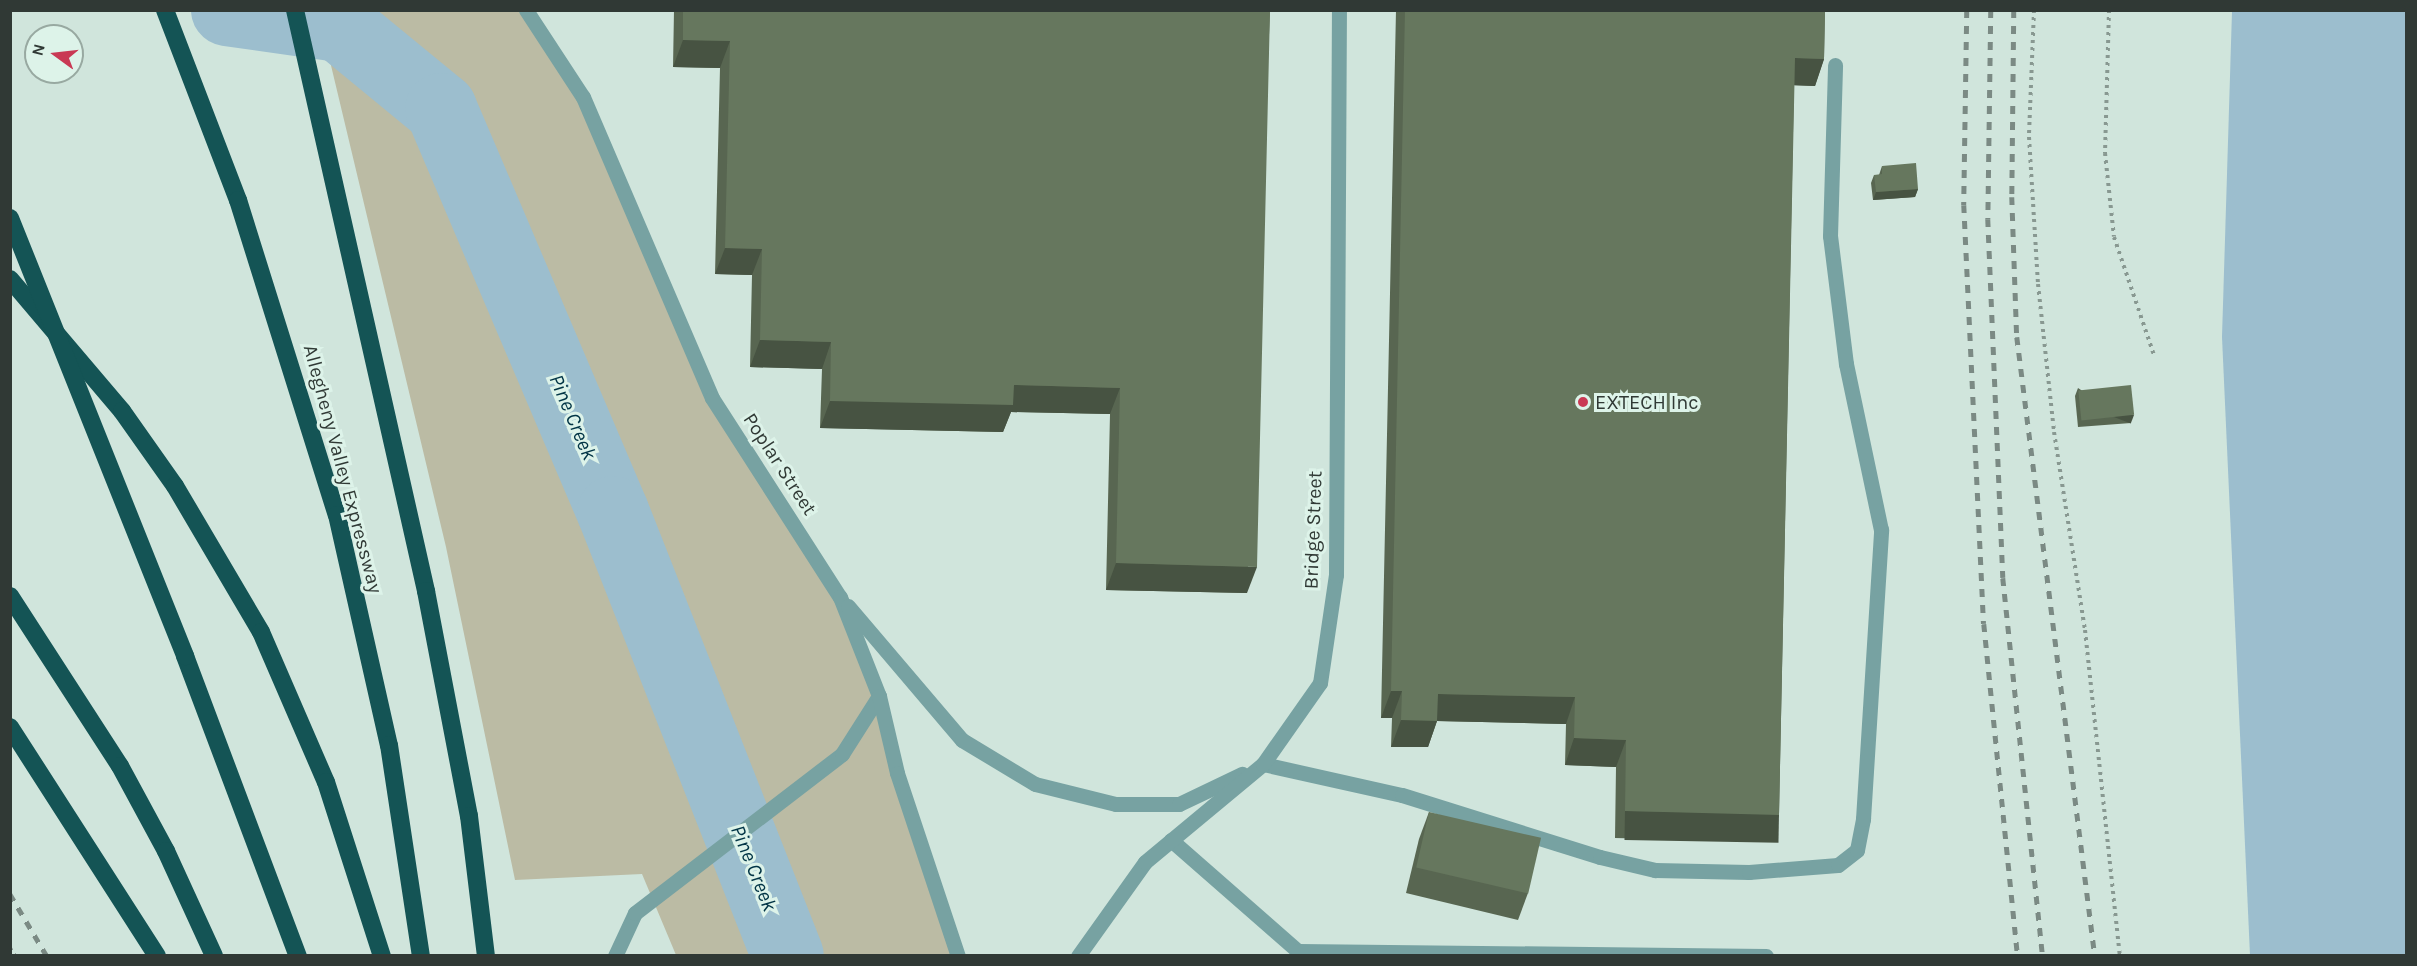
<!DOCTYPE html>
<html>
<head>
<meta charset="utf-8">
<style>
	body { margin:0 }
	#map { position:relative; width:2417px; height:966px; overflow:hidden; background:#d0e5dc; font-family:Karla,sans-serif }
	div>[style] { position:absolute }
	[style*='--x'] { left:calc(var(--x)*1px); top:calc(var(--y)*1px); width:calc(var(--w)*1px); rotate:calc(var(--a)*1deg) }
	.green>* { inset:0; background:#bbbba4 }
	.water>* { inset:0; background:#9cbece }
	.river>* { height:72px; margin:-36px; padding:0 36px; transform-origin:36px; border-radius:36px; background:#9cbece }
	.path>* { height:4px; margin-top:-2px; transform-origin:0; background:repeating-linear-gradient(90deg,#889891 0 3px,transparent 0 7.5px) }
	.lane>* { height:15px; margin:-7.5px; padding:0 7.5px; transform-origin:7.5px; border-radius:7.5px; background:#77a2a2 }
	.street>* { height:15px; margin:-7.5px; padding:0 7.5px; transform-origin:7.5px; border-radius:7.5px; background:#77a2a2 }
	.highway>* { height:18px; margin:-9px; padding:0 9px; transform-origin:9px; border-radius:9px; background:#145455 }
	.rail>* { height:4.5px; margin-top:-2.25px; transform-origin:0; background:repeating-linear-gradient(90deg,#7b8a84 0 8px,transparent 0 16px) }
	.highway-bridge>* { height:18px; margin:-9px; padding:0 9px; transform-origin:9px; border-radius:9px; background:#145455 }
	.wall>* { inset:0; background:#586651 }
	.shaded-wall>* { inset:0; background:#475342; transform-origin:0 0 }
	.building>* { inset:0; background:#66775e; transform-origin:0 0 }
	.dots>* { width:16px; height:16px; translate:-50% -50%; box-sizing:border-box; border:3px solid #ddf3e9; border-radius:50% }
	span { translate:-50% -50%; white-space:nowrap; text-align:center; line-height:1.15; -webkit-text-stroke:6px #ddf3e9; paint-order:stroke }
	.poi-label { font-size:20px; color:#303935 }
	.left { translate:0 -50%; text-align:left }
	.street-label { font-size:20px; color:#303935 }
	.water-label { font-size:21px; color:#013445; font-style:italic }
	.frame { position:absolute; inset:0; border:12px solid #303935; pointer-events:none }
	.north { position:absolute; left:24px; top:24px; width:60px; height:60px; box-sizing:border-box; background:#ddf3e9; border:2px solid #98a9a1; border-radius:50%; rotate:285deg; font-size:16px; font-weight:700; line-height:24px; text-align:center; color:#303935 }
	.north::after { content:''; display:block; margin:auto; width:21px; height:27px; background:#c93954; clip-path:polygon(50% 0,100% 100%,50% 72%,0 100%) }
</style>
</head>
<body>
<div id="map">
	<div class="green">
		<div style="clip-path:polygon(318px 11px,526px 11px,583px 97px,712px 398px,840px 597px,958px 955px,676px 955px,642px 874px,515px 880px,446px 547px)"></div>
	</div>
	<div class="water">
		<div style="clip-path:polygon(2232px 11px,2406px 11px,2406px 955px,2250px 955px,2222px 337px)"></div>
	</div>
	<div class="river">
		<div style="--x:227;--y:10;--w:114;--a:8.1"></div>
		<div style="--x:340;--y:26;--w:131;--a:39.4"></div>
		<div style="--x:441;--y:109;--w:438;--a:66.9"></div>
		<div style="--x:613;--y:512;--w:477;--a:68.5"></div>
	</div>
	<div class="path">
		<div style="--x:2034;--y:10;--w:127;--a:92.3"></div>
		<div style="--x:2029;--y:137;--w:147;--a:86.5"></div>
		<div style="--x:2038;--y:284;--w:149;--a:83.8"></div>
		<div style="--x:2054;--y:432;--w:200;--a:81.1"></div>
		<div style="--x:2085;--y:630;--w:328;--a:83.9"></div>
		<div style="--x:2109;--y:10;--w:143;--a:91.6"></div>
		<div style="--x:2105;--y:153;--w:84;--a:83.9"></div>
		<div style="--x:2114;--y:237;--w:125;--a:71.3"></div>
		<div style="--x:10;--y:948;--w:9;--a:58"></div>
	</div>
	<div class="lane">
		<div style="--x:1263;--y:764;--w:142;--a:12.6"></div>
		<div style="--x:1402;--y:795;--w:207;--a:17.4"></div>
		<div style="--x:1600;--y:857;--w:57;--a:13.3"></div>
		<div style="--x:1655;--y:870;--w:94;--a:1.2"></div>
		<div style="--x:1749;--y:872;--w:89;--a:-4.5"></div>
		<div style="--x:1838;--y:865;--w:24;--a:-38"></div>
		<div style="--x:1857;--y:850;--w:32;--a:-79"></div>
		<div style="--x:1863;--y:819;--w:290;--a:-86.4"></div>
		<div style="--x:1881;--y:530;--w:170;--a:-101.9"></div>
		<div style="--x:1846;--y:364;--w:129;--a:-97.1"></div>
		<div style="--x:1830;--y:236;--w:171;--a:-88.3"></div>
		<div style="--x:1171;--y:840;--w:169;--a:41.2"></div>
		<div style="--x:1298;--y:951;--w:468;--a:0.6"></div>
		<div style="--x:615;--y:956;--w:47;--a:-65.1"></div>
		<div style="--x:635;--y:913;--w:261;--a:-37.5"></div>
		<div style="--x:842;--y:754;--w:69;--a:-57.5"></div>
	</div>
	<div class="street">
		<div style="--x:526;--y:10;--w:104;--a:56.8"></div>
		<div style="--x:583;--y:97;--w:327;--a:66.8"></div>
		<div style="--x:712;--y:398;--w:237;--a:57.3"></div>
		<div style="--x:840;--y:597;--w:106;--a:68.5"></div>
		<div style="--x:879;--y:696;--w:79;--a:76.8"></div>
		<div style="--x:897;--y:773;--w:193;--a:71.6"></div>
		<div style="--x:848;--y:606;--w:176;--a:49.6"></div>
		<div style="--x:962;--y:740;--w:85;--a:31.1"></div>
		<div style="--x:1035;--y:784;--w:83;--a:13.9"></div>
		<div style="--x:1116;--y:804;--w:63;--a:0"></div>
		<div style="--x:1179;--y:804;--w:70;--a:-25.5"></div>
		<div style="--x:1078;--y:956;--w:115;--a:-54.5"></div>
		<div style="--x:1145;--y:862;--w:153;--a:-39.7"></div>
		<div style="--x:1263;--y:764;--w:99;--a:-54.9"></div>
		<div style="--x:1320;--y:683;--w:109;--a:-81.6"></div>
		<div style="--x:1336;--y:575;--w:565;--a:-89.7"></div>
	</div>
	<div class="highway">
		<div style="--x:165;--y:10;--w:204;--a:69"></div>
		<div style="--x:238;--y:200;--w:330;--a:72.6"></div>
		<div style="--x:337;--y:515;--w:236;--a:77.3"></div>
		<div style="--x:389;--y:745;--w:213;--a:81.4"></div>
		<div style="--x:295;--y:10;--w:596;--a:77.29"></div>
		<div style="--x:426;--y:591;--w:229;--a:79.2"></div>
		<div style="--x:469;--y:816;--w:141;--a:83.1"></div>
		<div style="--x:10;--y:279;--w:173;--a:49.7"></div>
		<div style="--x:122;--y:411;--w:92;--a:54.8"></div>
		<div style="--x:175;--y:486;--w:169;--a:59.5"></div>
		<div style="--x:261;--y:632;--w:163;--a:66.6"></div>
		<div style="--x:326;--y:782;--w:183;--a:72.2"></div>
		<div style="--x:10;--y:596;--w:202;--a:57.1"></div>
		<div style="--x:120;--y:766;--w:97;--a:61.6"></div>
		<div style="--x:166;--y:851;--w:115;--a:65.4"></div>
		<div style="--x:185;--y:656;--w:321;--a:69.4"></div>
		<div style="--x:10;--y:727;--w:272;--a:57.3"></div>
	</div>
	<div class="rail">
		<div style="--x:1967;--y:10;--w:195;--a:90.9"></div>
		<div style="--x:1964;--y:205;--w:419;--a:87.3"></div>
		<div style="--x:1984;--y:624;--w:334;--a:84.2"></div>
		<div style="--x:1991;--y:10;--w:209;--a:90.8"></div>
		<div style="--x:1988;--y:219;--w:359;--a:87.6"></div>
		<div style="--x:2003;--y:578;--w:380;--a:84"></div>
		<div style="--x:2014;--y:10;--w:187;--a:90.6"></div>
		<div style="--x:2012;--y:197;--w:140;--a:88"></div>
		<div style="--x:2017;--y:337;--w:624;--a:82.82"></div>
		<div style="--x:10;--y:894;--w:72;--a:59.2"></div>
	</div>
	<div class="highway-bridge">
		<div style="--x:10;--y:218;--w:472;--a:68.2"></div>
	</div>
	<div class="wall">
		<div style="clip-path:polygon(674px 10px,1270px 10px,1247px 593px,1106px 590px,1110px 414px,1011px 412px,1003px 432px,820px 428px,822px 369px,750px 367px,752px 275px,715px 274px,720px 68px,673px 67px)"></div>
		<div style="clip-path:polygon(1396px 10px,1825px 10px,1824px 59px,1815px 86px,1794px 85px,1779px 815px,1770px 842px,1615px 838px,1616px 767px,1565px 765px,1566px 724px,1437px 721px,1428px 747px,1391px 747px,1392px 718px,1381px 718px)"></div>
		<div style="clip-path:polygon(1882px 166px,1918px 189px,1915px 197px,1873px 200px,1871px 183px,1874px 175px,1879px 175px)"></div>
		<div style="clip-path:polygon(2078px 388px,2131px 423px,2078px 427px,2075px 396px)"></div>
		<div style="clip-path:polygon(1429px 812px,1528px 893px,1518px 920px,1406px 893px,1419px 839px)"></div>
	</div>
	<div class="shaded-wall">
		<div style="clip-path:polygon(683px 40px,730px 41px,720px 68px,673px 67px)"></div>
		<div style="clip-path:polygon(1795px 58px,1824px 59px,1815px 86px,1785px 85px)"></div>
		<div style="clip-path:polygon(1918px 189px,1915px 197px,1873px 200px,1876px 192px)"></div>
		<div style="clip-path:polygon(725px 248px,762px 249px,752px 275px,715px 274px)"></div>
		<div style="clip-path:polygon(760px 340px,831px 342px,822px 369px,750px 367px)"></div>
		<div style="clip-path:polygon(1014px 385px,1120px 388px,1110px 414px,1011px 412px,1003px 432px,820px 428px,830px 401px)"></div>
		<div style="left:2134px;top:415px;width:9px;height:54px;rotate:111deg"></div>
		<div style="clip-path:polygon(1116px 563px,1257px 567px,1247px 593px,1106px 590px)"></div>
		<div style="clip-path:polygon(1391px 691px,1402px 691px,1392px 718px,1381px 718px)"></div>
		<div style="clip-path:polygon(1438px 694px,1575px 697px,1566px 724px,1437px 721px,1428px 747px,1391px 747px,1401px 720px)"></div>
		<div style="clip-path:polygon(1574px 738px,1626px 740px,1616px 767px,1565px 765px)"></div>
		<div style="left:1625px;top:811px;width:154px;height:29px;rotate:1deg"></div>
	</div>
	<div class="building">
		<div style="clip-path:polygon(683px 10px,1270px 10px,1257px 567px,1116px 563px,1120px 388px,1014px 385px,1013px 405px,830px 401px,831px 342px,760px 340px,762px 249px,725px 248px,730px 41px,683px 40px)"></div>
		<div style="clip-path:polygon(1405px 10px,1825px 10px,1824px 59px,1795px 58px,1779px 815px,1625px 811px,1626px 740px,1574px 738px,1575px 697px,1438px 694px,1437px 721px,1401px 720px,1402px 691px,1391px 691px)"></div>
		<div style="clip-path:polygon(1916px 163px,1918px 189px,1876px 192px,1874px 175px,1882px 174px,1882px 166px)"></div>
		<div style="left:2131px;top:385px;width:30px;height:53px;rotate:84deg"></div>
		<div style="left:1429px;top:812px;width:115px;height:57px;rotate:13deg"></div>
	</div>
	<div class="dots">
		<div style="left:1583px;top:402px;background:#c93954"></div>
	</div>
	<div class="poi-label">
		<span class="left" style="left:1595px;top:402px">EXTECH Inc</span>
	</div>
	<div class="street-label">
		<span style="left:780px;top:464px;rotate:57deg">Poplar Street</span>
		<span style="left:343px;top:469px;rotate:75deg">Allegheny Valley Expressway</span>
		<span style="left:1313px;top:530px;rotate:-88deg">Bridge Street</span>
	</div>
	<div class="water-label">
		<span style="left:573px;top:417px;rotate:67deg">Pine Creek</span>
		<span style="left:754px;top:868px;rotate:68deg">Pine Creek</span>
	</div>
	<div class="frame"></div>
	<div class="north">N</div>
</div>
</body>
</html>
